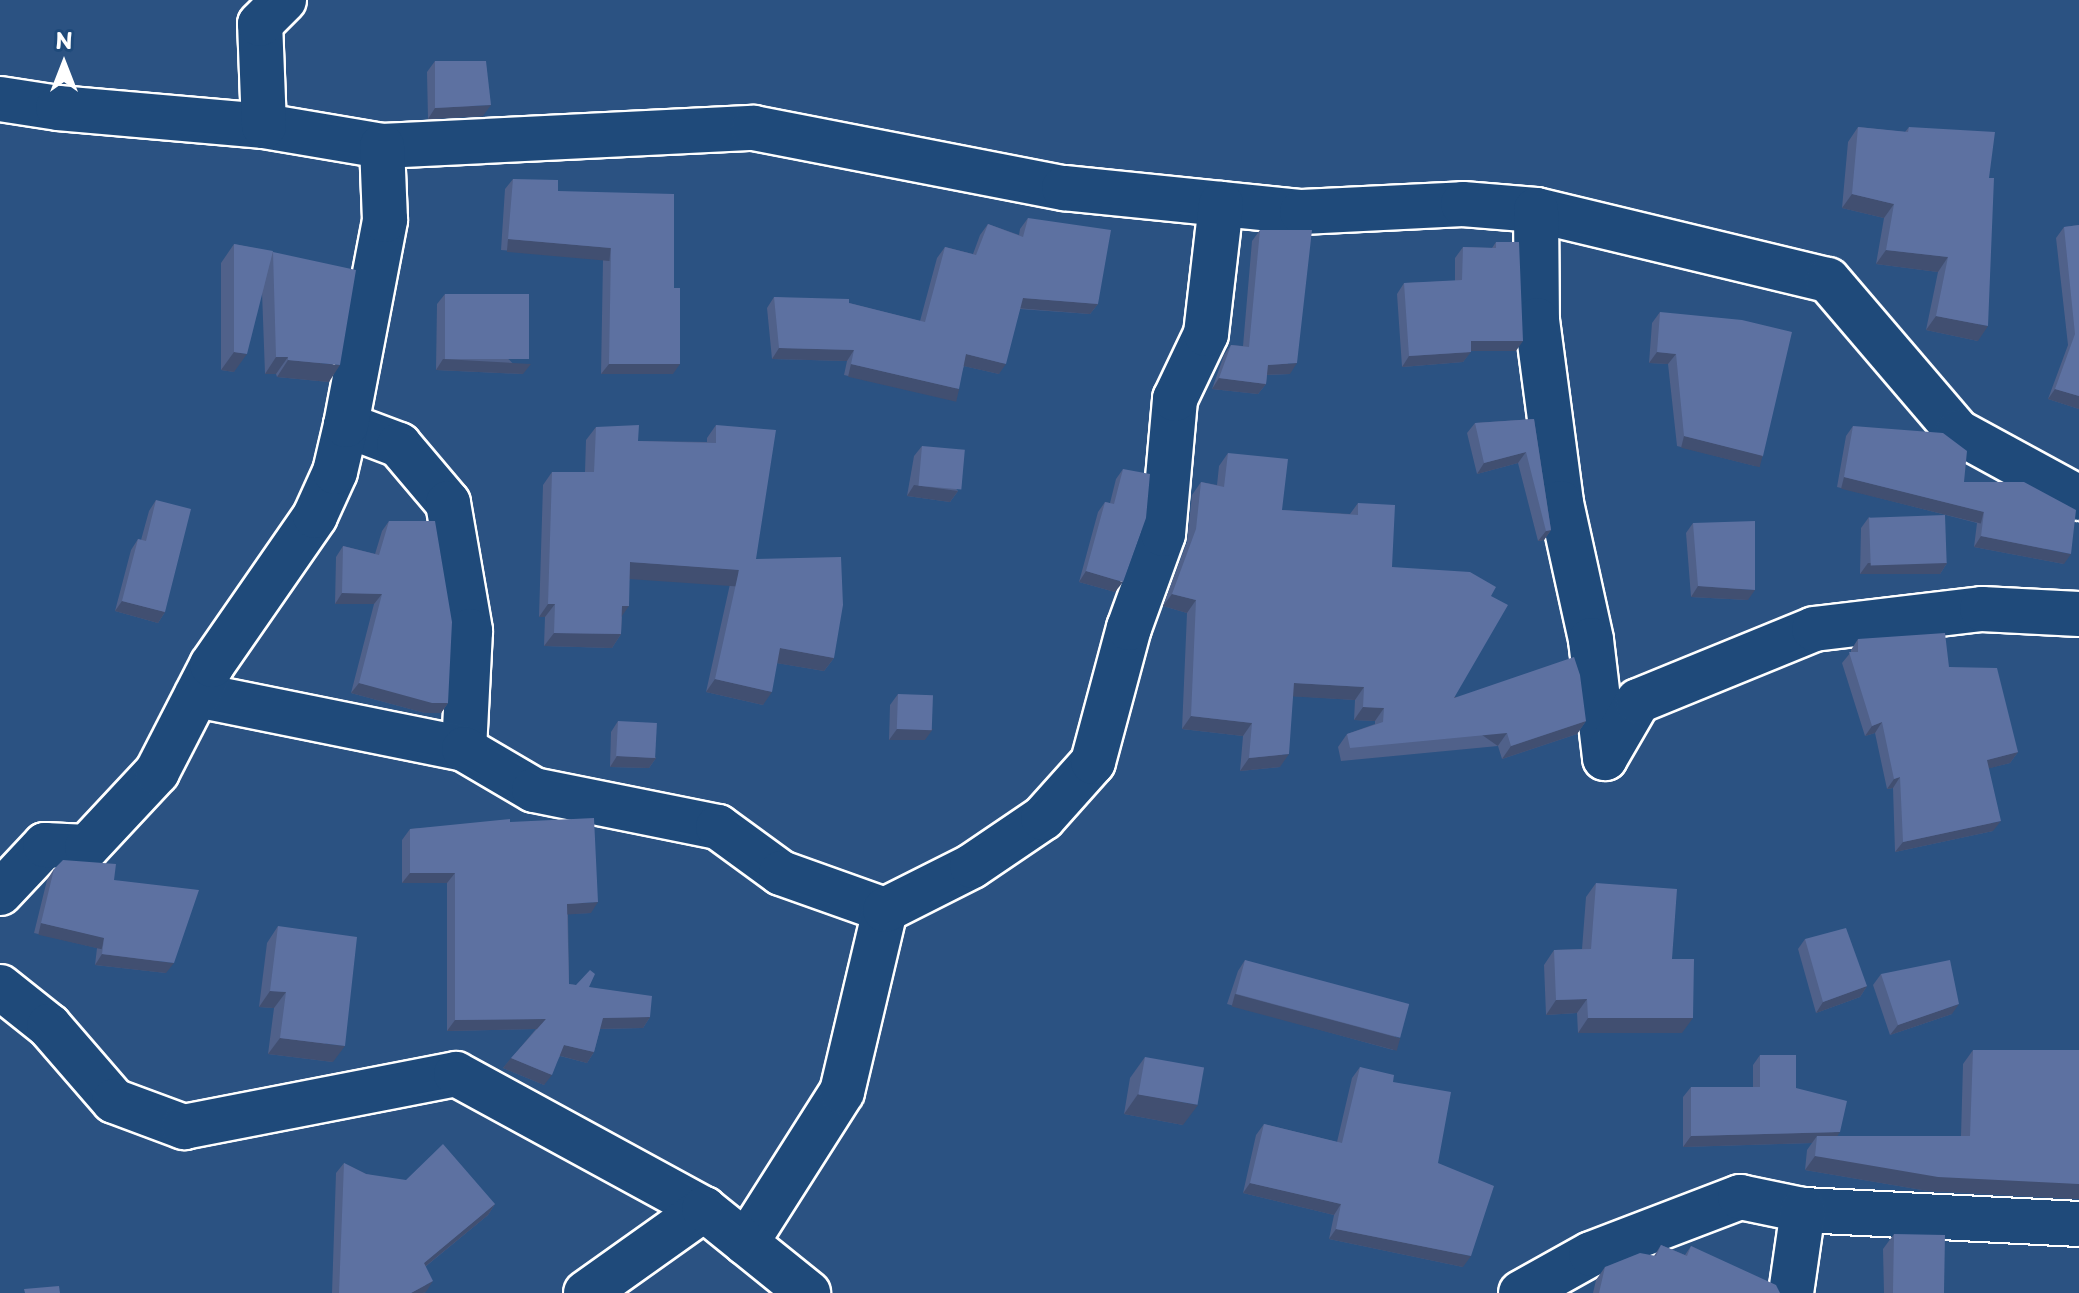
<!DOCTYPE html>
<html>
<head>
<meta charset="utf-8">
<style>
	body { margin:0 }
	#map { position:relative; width:2079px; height:1293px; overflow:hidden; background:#2b5282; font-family:"Playpen Sans",sans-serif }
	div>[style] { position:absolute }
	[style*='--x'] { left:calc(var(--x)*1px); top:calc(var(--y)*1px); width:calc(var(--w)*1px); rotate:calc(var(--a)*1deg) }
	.roads { filter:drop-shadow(2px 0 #fff) drop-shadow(-2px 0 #fff) drop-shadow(0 2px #fff) drop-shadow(0 -2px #fff) }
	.street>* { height:44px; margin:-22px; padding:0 22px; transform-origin:22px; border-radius:22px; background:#1f4a7a }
	.wall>* { inset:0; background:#50618a }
	.shaded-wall>* { inset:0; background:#414f71; transform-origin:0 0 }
	.building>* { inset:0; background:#5d71a1; transform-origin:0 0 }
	span { translate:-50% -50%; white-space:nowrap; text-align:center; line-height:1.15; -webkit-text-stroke:7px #1f4a7a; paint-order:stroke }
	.north { position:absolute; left:24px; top:24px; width:80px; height:80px; -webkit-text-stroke:6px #1f4a7a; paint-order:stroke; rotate:0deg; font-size:22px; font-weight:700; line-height:32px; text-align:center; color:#fff }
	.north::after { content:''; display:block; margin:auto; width:28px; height:36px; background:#fff; clip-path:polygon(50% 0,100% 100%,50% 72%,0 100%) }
</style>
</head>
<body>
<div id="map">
	<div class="roads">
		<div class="street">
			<div style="--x:0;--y:99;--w:59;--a:8.8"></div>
			<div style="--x:58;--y:108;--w:207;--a:5"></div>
			<div style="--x:264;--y:126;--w:120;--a:9.6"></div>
			<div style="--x:382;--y:146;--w:372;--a:-2.8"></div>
			<div style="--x:754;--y:128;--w:316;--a:11"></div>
			<div style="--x:1064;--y:188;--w:239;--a:5.8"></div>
			<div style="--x:1302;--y:212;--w:161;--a:-2.8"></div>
			<div style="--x:1463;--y:204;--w:73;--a:4.7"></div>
			<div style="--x:1536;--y:210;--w:300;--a:13.5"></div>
			<div style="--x:1828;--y:280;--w:200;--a:49.5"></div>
			<div style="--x:1958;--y:432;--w:138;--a:28.6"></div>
			<div style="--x:264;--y:126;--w:102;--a:-92.2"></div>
			<div style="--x:260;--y:24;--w:34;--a:-45"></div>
			<div style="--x:1536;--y:210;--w:110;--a:89.5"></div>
			<div style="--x:1537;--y:320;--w:185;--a:82.5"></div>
			<div style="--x:1561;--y:503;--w:140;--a:77.6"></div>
			<div style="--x:1591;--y:640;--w:119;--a:83.2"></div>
			<div style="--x:346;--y:425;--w:57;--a:20.7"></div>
			<div style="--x:399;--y:445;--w:76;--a:49.8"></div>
			<div style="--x:448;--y:503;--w:130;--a:80.2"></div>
			<div style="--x:470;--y:631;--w:118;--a:92.9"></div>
			<div style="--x:197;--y:695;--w:272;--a:11.4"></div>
			<div style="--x:464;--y:749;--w:81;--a:30.4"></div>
			<div style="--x:534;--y:790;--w:188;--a:11.4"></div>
			<div style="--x:718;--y:827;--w:78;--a:36.1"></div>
			<div style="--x:781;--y:873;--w:110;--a:19.6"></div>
			<div style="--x:1605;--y:758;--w:66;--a:-59.9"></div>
			<div style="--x:1638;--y:701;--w:190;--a:-22.2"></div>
			<div style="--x:1814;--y:629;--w:169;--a:-6.8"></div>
			<div style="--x:1982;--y:609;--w:97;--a:3"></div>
			<div style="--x:0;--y:893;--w:66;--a:-46.8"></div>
			<div style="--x:45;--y:845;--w:42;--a:2.7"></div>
			<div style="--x:87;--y:847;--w:103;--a:-47"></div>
			<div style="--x:157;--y:772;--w:120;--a:-62.8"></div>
			<div style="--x:212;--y:665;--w:181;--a:-55.3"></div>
			<div style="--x:315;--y:516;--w:48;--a:-65.6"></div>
			<div style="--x:335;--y:472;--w:48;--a:-76.8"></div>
			<div style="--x:346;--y:425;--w:209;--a:-79.2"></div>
			<div style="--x:385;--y:220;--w:74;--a:-92.3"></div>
			<div style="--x:0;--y:987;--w:63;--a:38.5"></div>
			<div style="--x:49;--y:1026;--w:99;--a:49.1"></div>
			<div style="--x:114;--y:1101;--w:75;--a:20.4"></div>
			<div style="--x:184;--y:1127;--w:277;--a:-11"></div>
			<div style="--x:456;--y:1074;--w:282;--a:28.6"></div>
			<div style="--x:746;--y:1243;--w:179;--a:-57.6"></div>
			<div style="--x:842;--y:1092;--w:187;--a:-76.7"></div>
			<div style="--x:885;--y:910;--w:97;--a:-26.8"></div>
			<div style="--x:972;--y:866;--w:86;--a:-34.1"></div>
			<div style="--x:1043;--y:818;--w:75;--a:-48.2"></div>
			<div style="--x:1093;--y:762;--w:139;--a:-75"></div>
			<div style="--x:1129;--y:628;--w:100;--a:-70.1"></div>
			<div style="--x:1163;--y:534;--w:136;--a:-84.9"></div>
			<div style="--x:1175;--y:399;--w:72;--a:-64.5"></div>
			<div style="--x:1206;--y:334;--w:131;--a:-83.4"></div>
			<div style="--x:586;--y:1293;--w:145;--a:-35.4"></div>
			<div style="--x:704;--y:1209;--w:134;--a:38.9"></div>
			<div style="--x:1521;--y:1293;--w:80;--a:-29.1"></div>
			<div style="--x:1591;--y:1254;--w:160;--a:-20.9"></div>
			<div style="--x:1740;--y:1197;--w:64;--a:11.7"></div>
			<div style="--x:1803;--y:1210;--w:276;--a:2.9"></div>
			<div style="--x:1791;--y:1293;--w:84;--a:-81.8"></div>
		</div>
	</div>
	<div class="wall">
		<div style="clip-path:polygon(435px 61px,483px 116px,428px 119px,427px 72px)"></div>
		<div style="clip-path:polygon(1858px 127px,1905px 132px,1909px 127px,1989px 178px,1978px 341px,1926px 330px,1938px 272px,1876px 264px,1884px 218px,1842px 208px,1848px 142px)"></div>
		<div style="clip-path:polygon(513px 179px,558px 191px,674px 288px,673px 374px,601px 374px,603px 259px,501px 250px,505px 189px)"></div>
		<div style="clip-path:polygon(1028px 218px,1098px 304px,1090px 314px,1020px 309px,999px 374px,964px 366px,952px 400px,844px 375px,847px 361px,772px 359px,767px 308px,774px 297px,849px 303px,920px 321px,937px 258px,945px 247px,973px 254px,980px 235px,988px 224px,1019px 235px,1020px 229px)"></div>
		<div style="clip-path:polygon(2079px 225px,2079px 409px,2048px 399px,2068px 345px,2056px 238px,2064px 227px)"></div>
		<div style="clip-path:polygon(1260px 230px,1290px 374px,1267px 375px,1266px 384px,1258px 394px,1212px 389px,1224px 355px,1231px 345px,1243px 346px,1252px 241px)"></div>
		<div style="clip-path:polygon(1496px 242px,1516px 351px,1471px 351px,1463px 362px,1402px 367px,1397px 294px,1404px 283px,1455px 281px,1455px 258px,1463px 247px,1492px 248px)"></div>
		<div style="clip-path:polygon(234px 244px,273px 252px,329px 382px,277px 377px,276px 374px,265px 374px,262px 292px,234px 372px,221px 370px,221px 263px)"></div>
		<div style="clip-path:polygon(445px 294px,523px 374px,436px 370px,437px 304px)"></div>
		<div style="clip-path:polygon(1660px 312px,1763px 456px,1755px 466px,1677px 446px,1668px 364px,1649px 363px,1652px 323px)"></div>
		<div style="clip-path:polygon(1534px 419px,1551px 530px,1544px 540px,1538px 541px,1518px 463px,1477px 474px,1467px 433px,1475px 423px)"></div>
		<div style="clip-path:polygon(716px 425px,756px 559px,834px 658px,824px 671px,777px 663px,763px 705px,706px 692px,730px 584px,630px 576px,622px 616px,621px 634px,612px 648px,544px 646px,545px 617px,539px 617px,543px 485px,552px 472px,585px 472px,586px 440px,596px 427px,638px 441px,707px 442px,707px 438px)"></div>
		<div style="clip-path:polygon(1853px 426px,1964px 482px,2064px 564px,1974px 547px,1977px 523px,1837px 487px,1846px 436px)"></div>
		<div style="clip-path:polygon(922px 446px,958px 491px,950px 502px,907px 496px,914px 456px)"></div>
		<div style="clip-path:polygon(1228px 453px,1282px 510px,1350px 514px,1358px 503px,1392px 567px,1491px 596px,1454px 698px,1586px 721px,1577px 734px,1502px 759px,1498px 746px,1341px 761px,1338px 747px,1347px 734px,1375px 724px,1375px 721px,1354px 720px,1355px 700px,1293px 696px,1280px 767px,1240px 771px,1243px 736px,1182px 729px,1187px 613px,1163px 606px,1187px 542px,1192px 495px,1201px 482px,1217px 485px,1219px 466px)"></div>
		<div style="clip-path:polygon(1123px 469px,1115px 592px,1079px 582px,1098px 512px,1105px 502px,1110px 503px,1116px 479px)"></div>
		<div style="clip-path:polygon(156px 500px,165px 612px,158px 623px,115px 611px,131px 550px,138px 539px,141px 540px,149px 511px)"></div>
		<div style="clip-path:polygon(1869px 517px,1947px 563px,1940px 574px,1860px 574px,1861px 528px)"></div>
		<div style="clip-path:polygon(389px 521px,448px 703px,441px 713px,425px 713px,351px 693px,374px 604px,335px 604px,336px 557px,343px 546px,375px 554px,382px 531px)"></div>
		<div style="clip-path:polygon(1693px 523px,1748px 600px,1691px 597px,1686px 533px)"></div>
		<div style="clip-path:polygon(1858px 639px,1949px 667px,2018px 752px,2010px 763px,1989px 768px,1993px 831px,1895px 852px,1893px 788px,1887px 789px,1875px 733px,1865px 736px,1842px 663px,1851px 652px,1851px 650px)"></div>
		<div style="clip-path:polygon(898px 694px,925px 740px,889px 740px,890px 705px)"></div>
		<div style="clip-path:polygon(618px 721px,656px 758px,649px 768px,610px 767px,611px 732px)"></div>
		<div style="clip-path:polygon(510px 822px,591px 913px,568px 914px,569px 984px,589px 987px,650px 1017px,643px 1028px,600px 1029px,594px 1052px,587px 1063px,560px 1056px,544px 1085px,503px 1068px,536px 1029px,447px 1031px,447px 883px,402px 883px,402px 840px,410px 829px)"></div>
		<div style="clip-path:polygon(54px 869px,114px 880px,166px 973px,95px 965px,97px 948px,34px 933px,47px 880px)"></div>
		<div style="clip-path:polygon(1596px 883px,1672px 959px,1682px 1033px,1578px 1033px,1577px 1013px,1546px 1015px,1544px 965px,1554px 950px,1582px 949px,1586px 897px)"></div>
		<div style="clip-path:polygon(278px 926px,333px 1062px,268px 1054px,274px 1008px,259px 1007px,267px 943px)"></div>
		<div style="clip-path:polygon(1805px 939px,1867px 986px,1860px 997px,1816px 1013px,1798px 949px)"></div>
		<div style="clip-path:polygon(1245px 960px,1400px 1039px,1393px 1050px,1227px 1004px,1238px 971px)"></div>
		<div style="clip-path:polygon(1881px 974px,1952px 1014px,1890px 1035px,1873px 985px)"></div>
		<div style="clip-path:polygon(1973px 1050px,2079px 1050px,2079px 1199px,1928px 1191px,1805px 1170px,1807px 1150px,1812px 1143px,1683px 1147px,1683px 1097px,1691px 1087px,1753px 1087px,1753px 1065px,1760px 1055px,1796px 1088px,1837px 1136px,1961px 1136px,1963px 1064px)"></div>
		<div style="clip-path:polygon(1145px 1057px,1183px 1125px,1124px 1114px,1130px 1078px)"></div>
		<div style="clip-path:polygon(1360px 1067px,1393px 1082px,1438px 1163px,1463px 1267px,1329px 1239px,1334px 1215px,1243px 1193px,1256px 1135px,1264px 1124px,1337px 1142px,1352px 1078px)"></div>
		<div style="clip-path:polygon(344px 1163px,366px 1174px,495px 1204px,488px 1215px,425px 1267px,426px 1292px,423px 1293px,332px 1293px,336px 1173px)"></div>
		<div style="clip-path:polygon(1894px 1234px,1943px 1293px,1884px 1293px,1883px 1249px)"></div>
		<div style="clip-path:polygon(1661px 1245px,1685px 1255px,1691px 1246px,1780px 1293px,1593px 1293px,1596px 1280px,1605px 1267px,1654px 1256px)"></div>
	</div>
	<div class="shaded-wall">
		<div style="clip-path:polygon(491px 105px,483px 116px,428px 119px,435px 108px)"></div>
		<div style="clip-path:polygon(1852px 194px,1894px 204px,1884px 218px,1842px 208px)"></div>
		<div style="left:508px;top:239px;width:103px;height:13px;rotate:5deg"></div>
		<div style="clip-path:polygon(1886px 250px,1948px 257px,1938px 272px,1876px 264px)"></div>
		<div style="clip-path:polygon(1023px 298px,1098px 304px,1090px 314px,1016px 308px)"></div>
		<div style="clip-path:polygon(1936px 316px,1988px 326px,1978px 341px,1926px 330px)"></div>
		<div style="clip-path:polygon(1471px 341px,1523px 341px,1516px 351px,1463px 351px)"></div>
		<div style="clip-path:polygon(779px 348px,854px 350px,847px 361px,772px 359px)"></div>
		<div style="clip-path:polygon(234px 352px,247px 354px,234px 372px,221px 370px)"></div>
		<div style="clip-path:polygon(1471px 352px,1463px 362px,1402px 367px,1409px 356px)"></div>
		<div style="clip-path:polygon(1657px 352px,1676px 354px,1668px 364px,1649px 363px)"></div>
		<div style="clip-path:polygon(966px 354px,1006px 364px,999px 374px,959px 365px)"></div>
		<div style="clip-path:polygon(276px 357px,288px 357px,276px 374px,265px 374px)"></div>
		<div style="clip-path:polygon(443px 359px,531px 364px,523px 374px,436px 370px)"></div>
		<div style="clip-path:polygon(288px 360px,340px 365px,329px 382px,277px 377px)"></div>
		<div style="clip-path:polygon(1297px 363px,1290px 374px,1261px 375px,1268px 365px)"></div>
		<div style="clip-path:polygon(609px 364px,680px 364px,673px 374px,601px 374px)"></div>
		<div style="left:851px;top:364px;width:111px;height:13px;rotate:13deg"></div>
		<div style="clip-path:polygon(1219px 378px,1266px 384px,1258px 394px,1212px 389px)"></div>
		<div style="clip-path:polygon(2055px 389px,2079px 396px,2079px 409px,2048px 399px)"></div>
		<div style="left:1684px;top:436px;width:81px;height:12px;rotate:14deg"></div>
		<div style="clip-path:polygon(1526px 452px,1518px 463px,1477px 474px,1484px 463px)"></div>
		<div style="left:1844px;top:477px;width:144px;height:12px;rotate:14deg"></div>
		<div style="clip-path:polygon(914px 485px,958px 491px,950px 502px,907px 496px)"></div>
		<div style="clip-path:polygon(1551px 530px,1544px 540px,1538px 541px,1546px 531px)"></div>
		<div style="clip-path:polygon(1981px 536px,2071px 554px,2064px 564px,1974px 547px)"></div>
		<div style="left:630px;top:562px;width:109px;height:17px;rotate:4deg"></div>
		<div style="clip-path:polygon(1868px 563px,1947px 563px,1940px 574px,1860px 574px)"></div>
		<div style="clip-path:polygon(1086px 571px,1123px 582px,1115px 592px,1079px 582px)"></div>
		<div style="clip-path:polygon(1698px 586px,1755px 590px,1748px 600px,1691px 597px)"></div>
		<div style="clip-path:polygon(342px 593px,382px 594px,374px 604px,335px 604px)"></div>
		<div style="clip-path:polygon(1172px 594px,1196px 600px,1187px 613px,1163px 606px)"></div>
		<div style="clip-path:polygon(122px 601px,165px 612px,158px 623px,115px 611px)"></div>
		<div style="clip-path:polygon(548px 604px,555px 604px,545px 617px,539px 617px)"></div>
		<div style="clip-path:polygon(622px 606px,629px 606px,619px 620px)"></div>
		<div style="clip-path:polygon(554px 633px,621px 634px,612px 648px,544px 646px)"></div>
		<div style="clip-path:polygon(780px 648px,834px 658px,824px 671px,770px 662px)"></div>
		<div style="clip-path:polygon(715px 679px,772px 692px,763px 705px,706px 692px)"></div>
		<div style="clip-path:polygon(359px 683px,448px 703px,441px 713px,425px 713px,351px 693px)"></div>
		<div style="clip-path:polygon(1294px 683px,1364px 687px,1355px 700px,1285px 696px)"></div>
		<div style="clip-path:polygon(1363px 707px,1384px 708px,1375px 721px,1354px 720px)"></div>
		<div style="clip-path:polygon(1191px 716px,1252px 723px,1243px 736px,1182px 729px)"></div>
		<div style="clip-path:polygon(1586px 721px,1577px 734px,1502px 759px,1511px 746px)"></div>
		<div style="clip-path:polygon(1882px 722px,1875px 733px,1865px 736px,1872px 726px)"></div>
		<div style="clip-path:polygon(897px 729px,933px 729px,925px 740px,889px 740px)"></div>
		<div style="left:1507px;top:733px;width:16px;height:158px;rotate:125deg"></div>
		<div style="clip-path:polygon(2018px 752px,2010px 763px,1979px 771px,1987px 760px)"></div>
		<div style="clip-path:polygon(1289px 754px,1280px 767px,1240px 771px,1249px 758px)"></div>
		<div style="clip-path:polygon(617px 756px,656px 758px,649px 768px,610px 767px)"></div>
		<div style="clip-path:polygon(1900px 777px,1893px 788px,1887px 789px,1894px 779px)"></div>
		<div style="clip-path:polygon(2001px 821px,1993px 831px,1895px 852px,1903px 842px)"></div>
		<div style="clip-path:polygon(410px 873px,455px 873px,447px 883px,402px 883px)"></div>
		<div style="clip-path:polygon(598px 902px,591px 913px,560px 915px,567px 904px)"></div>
		<div style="left:41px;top:923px;width:65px;height:12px;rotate:13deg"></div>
		<div style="clip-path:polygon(102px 954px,174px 963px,166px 973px,95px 965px)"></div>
		<div style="clip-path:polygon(1867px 986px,1860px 997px,1816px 1013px,1823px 1002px)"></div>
		<div style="clip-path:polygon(270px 991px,286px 992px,274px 1008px,259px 1007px)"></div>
		<div style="left:1235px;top:994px;width:171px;height:13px;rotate:15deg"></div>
		<div style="clip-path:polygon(1587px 999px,1577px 1013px,1546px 1015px,1556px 1000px)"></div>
		<div style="clip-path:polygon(1959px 1004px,1952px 1014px,1890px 1035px,1898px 1025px)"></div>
		<div style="clip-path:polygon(650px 1017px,643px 1028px,595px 1029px,603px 1018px)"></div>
		<div style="clip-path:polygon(1588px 1018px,1693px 1018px,1682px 1033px,1578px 1033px)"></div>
		<div style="clip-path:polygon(546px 1019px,538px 1029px,447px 1031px,455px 1020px)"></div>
		<div style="clip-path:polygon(280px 1038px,345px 1046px,333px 1062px,268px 1054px)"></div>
		<div style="clip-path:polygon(564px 1045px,594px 1052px,587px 1063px,557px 1055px)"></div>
		<div style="clip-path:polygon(511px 1058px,552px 1075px,544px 1085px,503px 1068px)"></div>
		<div style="clip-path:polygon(1138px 1094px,1198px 1105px,1183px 1125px,1124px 1114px)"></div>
		<div style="clip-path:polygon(1840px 1132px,1833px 1143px,1817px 1136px,1812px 1143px,1683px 1147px,1691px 1136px)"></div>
		<div style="clip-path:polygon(1815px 1156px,2079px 1184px,2079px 1199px,1928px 1191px,1805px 1170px)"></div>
		<div style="clip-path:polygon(1250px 1183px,1341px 1204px,1334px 1215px,1243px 1193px)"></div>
		<div style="clip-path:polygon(495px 1204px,488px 1215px,416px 1274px,424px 1263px)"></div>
		<div style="clip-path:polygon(1336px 1229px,1471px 1256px,1463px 1267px,1329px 1239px)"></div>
		<div style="clip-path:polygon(433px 1281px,426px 1292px,423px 1293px,411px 1293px)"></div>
	</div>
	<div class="building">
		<div style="clip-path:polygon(435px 61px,486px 61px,491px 105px,435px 108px)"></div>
		<div style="clip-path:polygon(1858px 127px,1908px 132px,1909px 127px,1995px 132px,1989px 178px,1994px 178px,1988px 326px,1936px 316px,1948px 257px,1886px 250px,1894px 204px,1852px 194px)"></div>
		<div style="clip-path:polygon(513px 179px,558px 180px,558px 191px,674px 194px,674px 288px,680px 288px,680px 364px,609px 364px,611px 248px,508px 239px)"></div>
		<div style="clip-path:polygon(1028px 218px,1111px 230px,1098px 304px,1023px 298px,1006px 364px,966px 354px,959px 389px,851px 364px,854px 350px,779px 348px,774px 297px,849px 299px,849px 303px,925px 322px,945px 247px,976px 255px,988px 224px,1023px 237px)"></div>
		<div style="clip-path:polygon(2079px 225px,2079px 396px,2055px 389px,2075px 334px,2064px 227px)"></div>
		<div style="clip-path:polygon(1260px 230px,1312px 230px,1297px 363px,1268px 365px,1266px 384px,1219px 378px,1231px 345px,1249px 347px)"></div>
		<div style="clip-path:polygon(1496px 242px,1519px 242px,1523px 341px,1471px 341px,1471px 352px,1409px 356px,1404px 283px,1462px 280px,1463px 247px,1496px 248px)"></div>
		<div style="clip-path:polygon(234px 244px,273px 251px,247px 354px,234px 352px)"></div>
		<div style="clip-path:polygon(273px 252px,356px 270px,340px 365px,288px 360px,288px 357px,276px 357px)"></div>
		<div style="left:445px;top:294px;width:84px;height:65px"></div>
		<div style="clip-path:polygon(1660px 312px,1742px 320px,1792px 332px,1763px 456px,1684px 436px,1676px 354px,1657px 352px)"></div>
		<div style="clip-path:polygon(1534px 419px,1551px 530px,1546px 531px,1526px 452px,1484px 463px,1475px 423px)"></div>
		<div style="clip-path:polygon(639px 425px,638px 441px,716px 443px,716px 425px,776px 430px,756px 559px,841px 557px,843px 605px,834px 658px,780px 648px,772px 692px,715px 679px,739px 570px,630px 562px,629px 606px,622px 606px,621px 634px,554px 633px,555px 604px,548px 604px,552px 472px,594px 472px,596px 427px)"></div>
		<div style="clip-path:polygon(1853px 426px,1943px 433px,1967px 451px,1964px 482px,2024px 482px,2076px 510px,2071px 554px,1981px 536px,1984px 512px,1844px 477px)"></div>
		<div style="left:922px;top:446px;width:43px;height:40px;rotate:5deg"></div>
		<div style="clip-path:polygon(1228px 453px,1288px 459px,1282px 510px,1358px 515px,1358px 503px,1395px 505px,1392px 567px,1470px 572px,1496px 587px,1491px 596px,1508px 605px,1454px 698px,1574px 657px,1580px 675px,1586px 721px,1511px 746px,1507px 733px,1350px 748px,1347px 734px,1383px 722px,1384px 708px,1363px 707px,1364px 687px,1294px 683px,1289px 754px,1249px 758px,1252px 723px,1191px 716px,1196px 600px,1172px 594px,1196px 529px,1201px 482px,1224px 487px)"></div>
		<div style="clip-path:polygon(1123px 469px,1150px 474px,1146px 518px,1123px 582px,1086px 571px,1105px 502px,1114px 504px)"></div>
		<div style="clip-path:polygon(156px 500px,191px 509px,165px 612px,122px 601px,138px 539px,146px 541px)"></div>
		<div style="left:1945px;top:515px;width:48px;height:76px;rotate:88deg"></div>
		<div style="clip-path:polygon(389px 521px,435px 521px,452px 622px,448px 703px,432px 703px,359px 683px,382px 594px,342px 593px,343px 546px,379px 555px)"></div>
		<div style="clip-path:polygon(1755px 521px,1755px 590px,1698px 586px,1693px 523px)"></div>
		<div style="clip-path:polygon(1945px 633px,1949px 667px,1997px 668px,2018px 752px,1987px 760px,2001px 821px,1903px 842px,1900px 777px,1894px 779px,1882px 722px,1872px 726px,1849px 652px,1858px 652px,1858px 639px)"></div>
		<div style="left:898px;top:694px;width:35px;height:35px;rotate:2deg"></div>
		<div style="left:618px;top:721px;width:39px;height:35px;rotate:3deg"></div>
		<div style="clip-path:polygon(594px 818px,598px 902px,567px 904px,569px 984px,576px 985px,590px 970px,595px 974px,589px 987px,652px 996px,650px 1017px,603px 1018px,594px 1052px,564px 1045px,552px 1075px,511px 1058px,546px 1019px,455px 1020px,455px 873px,410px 873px,410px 829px,510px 819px,510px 822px)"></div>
		<div style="clip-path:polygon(63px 860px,116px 864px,114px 880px,199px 890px,174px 963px,102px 954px,104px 938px,41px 923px,54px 869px)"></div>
		<div style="clip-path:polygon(1596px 883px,1677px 889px,1672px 959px,1694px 959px,1693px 1018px,1588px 1018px,1587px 999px,1556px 1000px,1554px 950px,1591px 949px)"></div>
		<div style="clip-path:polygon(278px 926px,357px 937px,345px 1046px,280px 1038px,286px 992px,270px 991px)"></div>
		<div style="clip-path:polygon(1846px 928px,1867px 986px,1823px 1002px,1805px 939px)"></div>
		<div style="left:1245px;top:960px;width:170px;height:35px;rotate:15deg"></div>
		<div style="clip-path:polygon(1950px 960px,1959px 1004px,1898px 1025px,1881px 974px)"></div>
		<div style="clip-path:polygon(1973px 1050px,2079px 1050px,2079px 1184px,1938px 1177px,1815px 1156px,1817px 1136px,1970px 1136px)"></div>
		<div style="clip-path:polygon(1760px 1055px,1796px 1055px,1796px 1088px,1847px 1101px,1840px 1132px,1691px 1136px,1691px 1087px,1760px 1087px)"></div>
		<div style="left:1145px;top:1057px;width:60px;height:38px;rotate:10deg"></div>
		<div style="clip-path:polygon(1360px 1067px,1394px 1075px,1393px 1082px,1451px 1092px,1438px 1163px,1494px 1186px,1471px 1256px,1336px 1229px,1341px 1204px,1250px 1183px,1264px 1124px,1342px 1143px)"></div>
		<div style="clip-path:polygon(443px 1144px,495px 1204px,424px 1263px,433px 1281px,411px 1293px,339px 1293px,344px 1163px,366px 1174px,406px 1180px)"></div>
		<div style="left:1894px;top:1234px;width:51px;height:59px;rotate:1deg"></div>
		<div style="clip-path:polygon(1661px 1245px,1687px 1256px,1691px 1246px,1776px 1285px,1780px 1293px,1599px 1293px,1605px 1267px,1640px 1253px,1656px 1256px)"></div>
		<div style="clip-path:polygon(59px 1286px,60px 1293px,25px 1293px,24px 1289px)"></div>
	</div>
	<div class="north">N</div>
</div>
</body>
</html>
